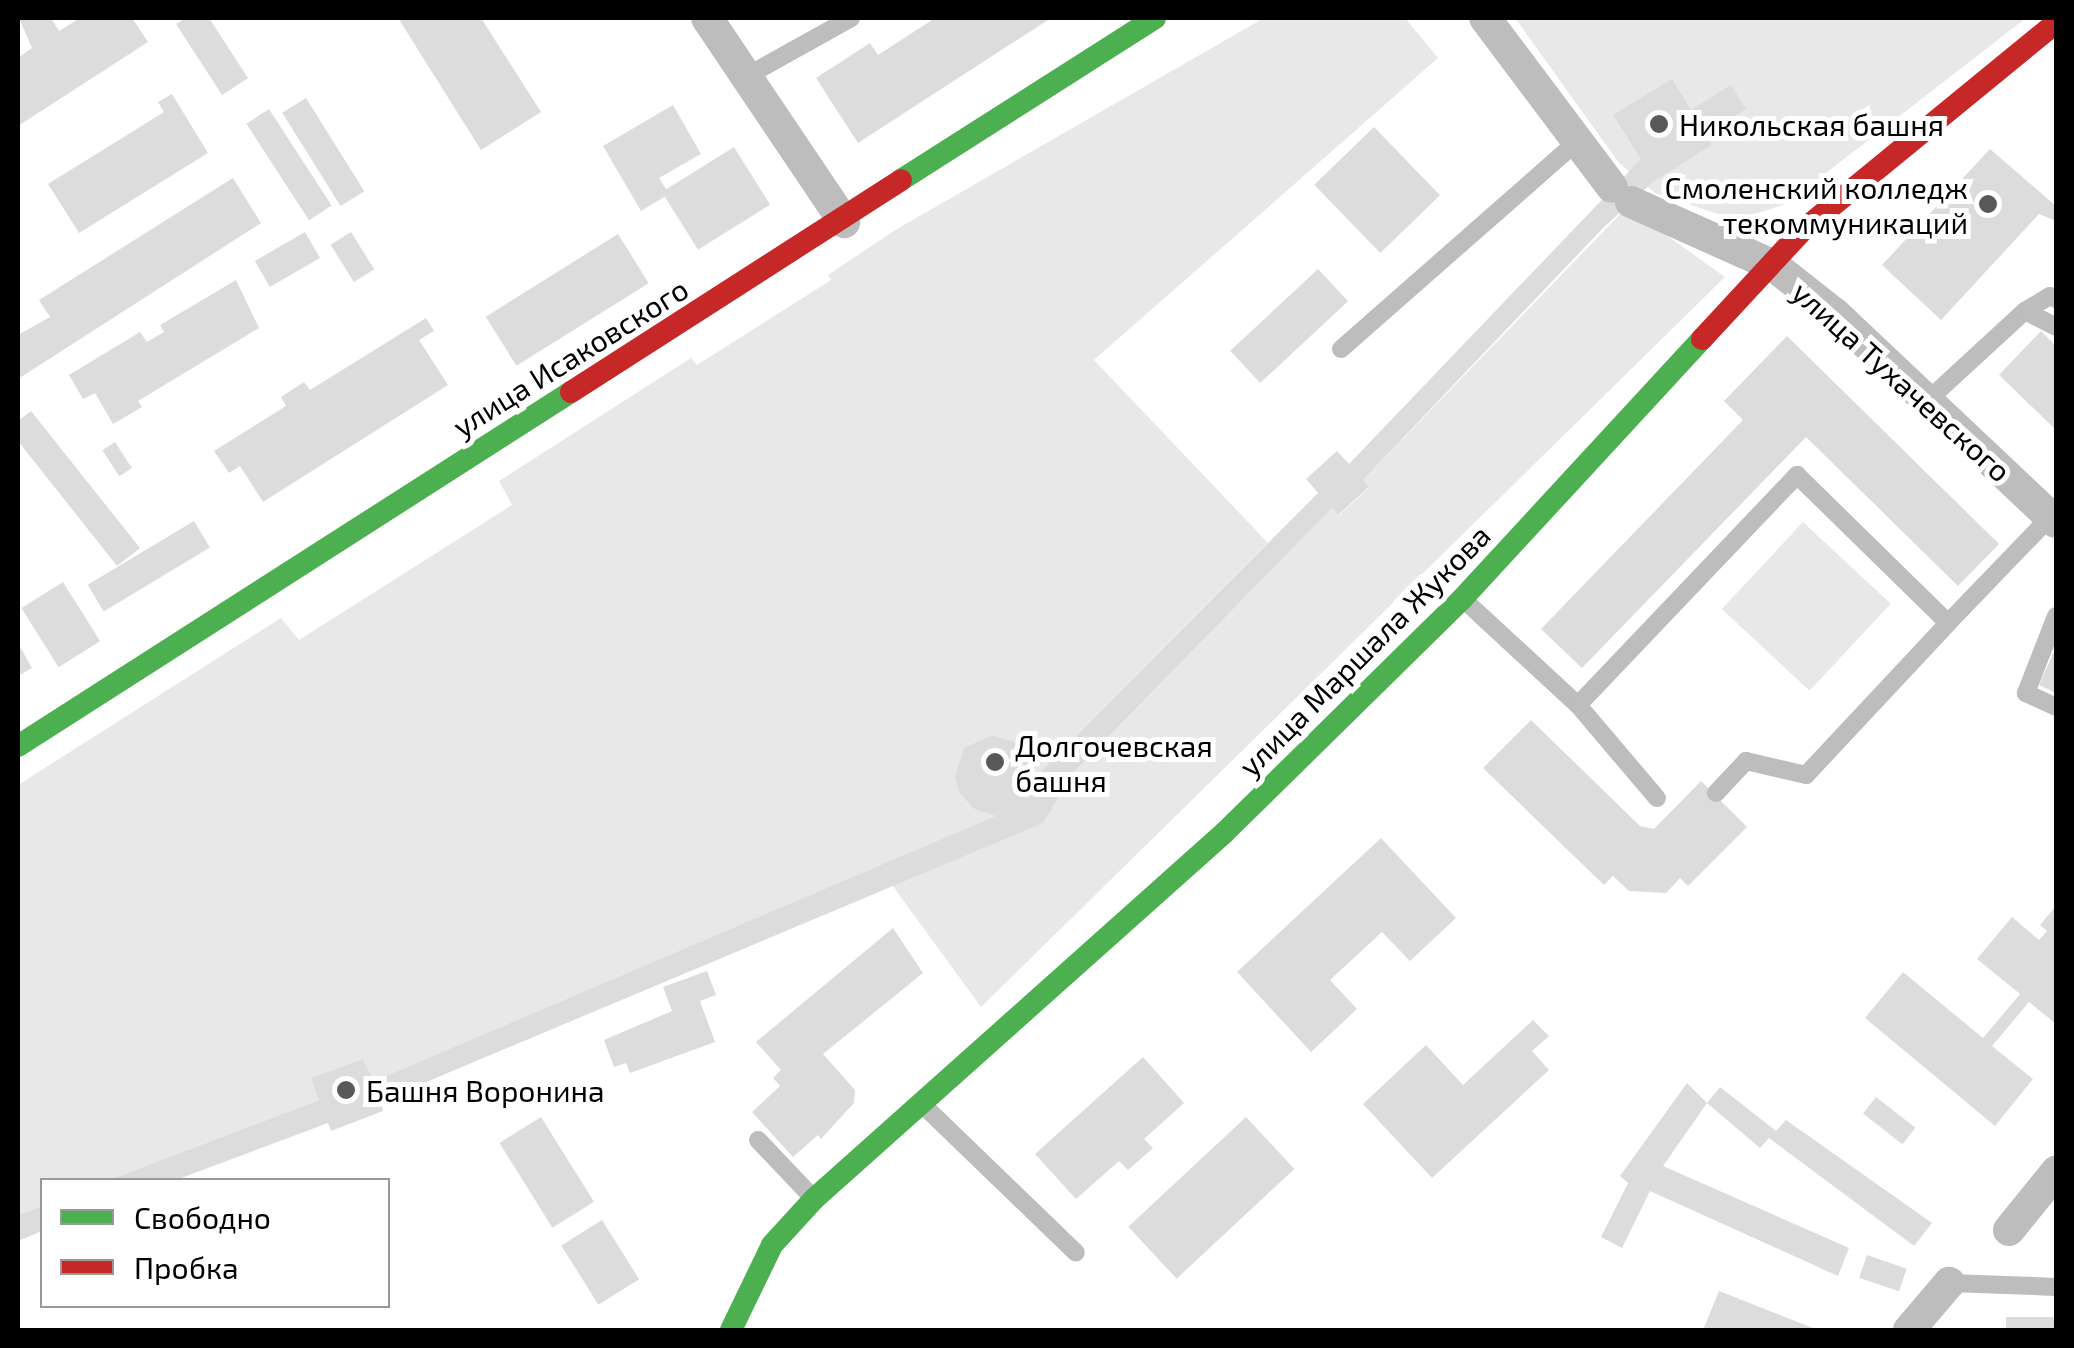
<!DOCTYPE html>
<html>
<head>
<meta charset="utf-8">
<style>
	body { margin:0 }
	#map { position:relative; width:2074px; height:1348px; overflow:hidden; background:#fff; font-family:"Exo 2",sans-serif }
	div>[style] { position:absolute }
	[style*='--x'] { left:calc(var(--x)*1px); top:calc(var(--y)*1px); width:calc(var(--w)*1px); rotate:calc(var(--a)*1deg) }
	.green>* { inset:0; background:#e8e8e8; transform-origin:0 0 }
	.building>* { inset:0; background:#dcdcdc; transform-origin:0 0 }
	.lane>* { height:18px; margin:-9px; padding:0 9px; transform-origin:9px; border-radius:9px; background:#bdbdbd }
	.street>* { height:32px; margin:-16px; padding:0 16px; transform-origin:16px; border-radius:16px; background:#bdbdbd }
	.fast>* { height:22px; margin:-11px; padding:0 11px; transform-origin:11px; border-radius:11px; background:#4caf50 }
	.jam>* { height:22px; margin:-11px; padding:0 11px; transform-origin:11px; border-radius:11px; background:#c62828 }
	.dots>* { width:28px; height:28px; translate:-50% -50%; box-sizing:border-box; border:5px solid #fff; border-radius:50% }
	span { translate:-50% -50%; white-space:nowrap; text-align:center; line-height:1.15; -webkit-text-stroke:10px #fff; paint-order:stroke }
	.poi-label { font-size:30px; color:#000 }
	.left { translate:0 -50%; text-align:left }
	.right { translate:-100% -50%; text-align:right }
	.street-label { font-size:30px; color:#000 }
	.frame { position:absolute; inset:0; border:20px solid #000; pointer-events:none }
	.legend { position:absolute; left:40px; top:1178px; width:350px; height:130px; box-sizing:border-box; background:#fff; border:2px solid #999; margin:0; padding:12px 18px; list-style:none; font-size:30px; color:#000 }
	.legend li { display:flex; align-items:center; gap:20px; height:50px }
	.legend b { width:50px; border:2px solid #999 }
</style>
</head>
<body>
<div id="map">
	<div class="green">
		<div style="clip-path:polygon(1264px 18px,1405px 18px,1438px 58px,1094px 360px,1268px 543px,1036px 776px,1022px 744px,992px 735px,965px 748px,955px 777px,959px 793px,974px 809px,995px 816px,374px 1081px,363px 1059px,312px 1078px,319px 1100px,109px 1180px,42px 1180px,42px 1206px,18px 1215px,18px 785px,281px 618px,299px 640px,512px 505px,499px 481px,691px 358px,697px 365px,831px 280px,828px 275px,897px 229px)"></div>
		<div style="clip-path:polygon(1515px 18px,2026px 18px,1786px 204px,1736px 220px,1655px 193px,1619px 163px)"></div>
		<div style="clip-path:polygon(1627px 207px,1725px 277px,981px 1007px,892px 885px,1073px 773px,1332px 508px,1339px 515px,1369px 488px,1363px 480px)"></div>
		<div style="left:1803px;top:522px;width:120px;height:119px;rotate:43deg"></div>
	</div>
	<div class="building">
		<div style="clip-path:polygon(19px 18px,51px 18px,59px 31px,80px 18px,132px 18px,148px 42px,18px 126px,18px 58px,32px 48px)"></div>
		<div style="clip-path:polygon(186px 18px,209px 18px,248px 78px,222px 95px,176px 24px)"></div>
		<div style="clip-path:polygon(398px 18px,481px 18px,541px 112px,481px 150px)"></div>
		<div style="clip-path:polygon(935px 18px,1051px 18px,858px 143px,816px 78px,870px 43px,878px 55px)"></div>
		<div style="clip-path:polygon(1672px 79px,1691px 110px,1731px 85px,1746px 109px,1706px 134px,1712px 145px,1654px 181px,1602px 229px,1363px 480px,1369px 487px,1338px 515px,1332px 508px,1073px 773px,1043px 823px,381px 1101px,383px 1111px,331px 1131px,328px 1123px,176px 1180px,109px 1180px,319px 1100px,311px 1078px,363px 1059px,374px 1081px,995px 816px,974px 809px,959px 793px,955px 777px,964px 748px,992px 735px,1022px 744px,1036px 776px,1318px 493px,1306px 479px,1337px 451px,1349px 464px,1641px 159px,1613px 115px)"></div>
		<div style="clip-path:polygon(172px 94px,208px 153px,79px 233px,48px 184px,164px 112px,158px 102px)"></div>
		<div style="left:306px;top:98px;width:110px;height:28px;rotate:58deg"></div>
		<div style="clip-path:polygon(673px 105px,701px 154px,659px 178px,669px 194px,641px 211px,603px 146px)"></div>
		<div style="left:269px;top:109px;width:115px;height:27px;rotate:57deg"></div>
		<div style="left:1374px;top:127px;width:95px;height:83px;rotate:46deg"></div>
		<div style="left:734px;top:147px;width:68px;height:85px;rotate:58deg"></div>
		<div style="clip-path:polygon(1990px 149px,2056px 206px,2056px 221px,2039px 214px,1941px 320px,1882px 265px)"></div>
		<div style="clip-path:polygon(233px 178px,261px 223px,18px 379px,18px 335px,50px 317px,39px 300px)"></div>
		<div style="left:305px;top:232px;width:30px;height:58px;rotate:60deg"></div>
		<div style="left:351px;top:232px;width:44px;height:24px;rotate:58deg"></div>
		<div style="left:618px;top:234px;width:58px;height:156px;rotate:58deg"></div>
		<div style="left:1318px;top:269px;width:44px;height:120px;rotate:47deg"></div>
		<div style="clip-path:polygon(236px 280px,259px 328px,138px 401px,142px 407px,113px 424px,95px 393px,83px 399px,69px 375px,140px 332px,147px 342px,164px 332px,160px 325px)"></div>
		<div style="clip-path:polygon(426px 318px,434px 331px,419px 340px,448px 385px,263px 502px,240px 466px,229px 473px,214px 451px,286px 406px,281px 397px,304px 382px,310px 390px)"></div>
		<div style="clip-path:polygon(2041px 331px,2056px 346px,2056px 430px,1999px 375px)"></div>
		<div style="clip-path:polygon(1787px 336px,1999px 544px,1958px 586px,1806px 437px,1582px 668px,1541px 629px,1743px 420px,1724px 401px)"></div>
		<div style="clip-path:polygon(31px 411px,140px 548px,117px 566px,18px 441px,18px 421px)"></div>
		<div style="left:115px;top:442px;width:31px;height:15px;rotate:57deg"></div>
		<div style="left:194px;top:521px;width:31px;height:124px;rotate:59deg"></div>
		<div style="left:63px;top:582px;width:70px;height:49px;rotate:58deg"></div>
		<div style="clip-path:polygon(18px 643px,32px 668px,18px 676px)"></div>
		<div style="clip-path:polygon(2056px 647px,2056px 693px,2039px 685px)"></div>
		<div style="clip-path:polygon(1531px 720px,1640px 826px,1654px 829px,1701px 781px,1747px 827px,1688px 886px,1680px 878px,1666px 893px,1629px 891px,1613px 876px,1604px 885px,1483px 768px)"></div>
		<div style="clip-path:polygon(1381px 838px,1456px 918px,1410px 961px,1382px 932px,1330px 980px,1357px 1009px,1311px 1052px,1237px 972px)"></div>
		<div style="clip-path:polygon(2056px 906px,2056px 1024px,2029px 1002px,1992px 1046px,2033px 1079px,1995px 1126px,1865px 1018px,1903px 972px,1983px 1038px,2020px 994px,1977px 959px,2012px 917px,2039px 940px,2047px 931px,2040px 925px)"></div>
		<div style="clip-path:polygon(893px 928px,923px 973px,823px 1054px,855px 1090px,854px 1103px,821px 1139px,818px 1135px,793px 1157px,752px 1112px,780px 1086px,773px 1078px,781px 1070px,756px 1042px)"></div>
		<div style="clip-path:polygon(707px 971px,716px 995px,700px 1001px,715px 1042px,630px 1073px,626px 1063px,614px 1067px,604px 1040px,672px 1011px,663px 987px)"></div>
		<div style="clip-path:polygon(1533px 1020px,1549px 1036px,1532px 1051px,1549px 1070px,1432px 1178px,1363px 1104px,1426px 1045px,1463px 1085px)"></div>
		<div style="clip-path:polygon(1143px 1057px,1184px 1103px,1144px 1139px,1153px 1148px,1128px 1170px,1119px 1161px,1076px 1199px,1035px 1154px)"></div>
		<div style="clip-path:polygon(1687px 1083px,1707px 1103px,1663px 1166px,1849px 1248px,1838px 1276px,1650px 1191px,1622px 1248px,1601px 1237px,1628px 1183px,1620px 1176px)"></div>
		<div style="clip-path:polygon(1720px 1087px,1776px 1131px,1786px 1120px,1932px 1223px,1914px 1246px,1769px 1138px,1760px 1148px,1707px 1103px)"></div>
		<div style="left:1876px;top:1097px;width:50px;height:21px;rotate:38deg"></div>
		<div style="left:541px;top:1117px;width:100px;height:49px;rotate:58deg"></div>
		<div style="left:1246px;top:1117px;width:71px;height:161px;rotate:47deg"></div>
		<div style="clip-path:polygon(42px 1206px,42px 1231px,18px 1241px,18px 1215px)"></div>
		<div style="left:602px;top:1220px;width:70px;height:48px;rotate:58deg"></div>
		<div style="left:1867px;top:1255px;width:42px;height:24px;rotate:19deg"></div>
		<div style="clip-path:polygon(1719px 1291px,1818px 1330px,1703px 1330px)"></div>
		<div style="left:2056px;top:1317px;width:13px;height:50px;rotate:90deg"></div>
	</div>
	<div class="lane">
		<div style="--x:747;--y:76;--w:119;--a:-29.1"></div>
		<div style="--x:2025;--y:311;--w:29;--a:-31"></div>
		<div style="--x:2050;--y:296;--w:7;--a:27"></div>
		<div style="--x:1341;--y:349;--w:315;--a:-41.3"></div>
		<div style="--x:1927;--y:401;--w:133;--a:-42.6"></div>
		<div style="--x:2025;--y:311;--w:35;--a:27"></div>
		<div style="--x:1463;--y:599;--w:156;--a:42.7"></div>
		<div style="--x:1578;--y:705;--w:318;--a:-46.4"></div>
		<div style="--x:1797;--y:475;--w:211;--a:44.4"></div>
		<div style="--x:1948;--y:623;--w:149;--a:-46.1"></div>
		<div style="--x:2056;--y:616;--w:83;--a:111.3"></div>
		<div style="--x:2026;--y:693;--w:33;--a:25"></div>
		<div style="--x:1578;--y:705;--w:122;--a:49.7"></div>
		<div style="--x:1716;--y:793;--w:44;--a:-46.8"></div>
		<div style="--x:1746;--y:761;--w:62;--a:13.1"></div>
		<div style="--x:1806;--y:775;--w:208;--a:-46.9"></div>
		<div style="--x:924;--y:1106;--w:211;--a:44"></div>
		<div style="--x:758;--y:1140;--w:80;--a:46.5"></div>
		<div style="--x:1949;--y:1283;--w:107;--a:2.1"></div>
	</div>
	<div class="street">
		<div style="--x:707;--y:18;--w:246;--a:56.1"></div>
		<div style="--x:1485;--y:18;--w:211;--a:53.1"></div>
		<div style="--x:1631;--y:202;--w:157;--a:24.1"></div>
		<div style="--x:1774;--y:266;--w:78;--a:38.2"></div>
		<div style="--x:1835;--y:314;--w:303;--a:43.3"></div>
		<div style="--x:2009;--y:1230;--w:75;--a:-51"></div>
		<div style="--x:1909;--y:1330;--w:62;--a:-49.6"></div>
	</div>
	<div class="fast">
		<div style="--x:901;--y:180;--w:301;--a:-32.5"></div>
		<div style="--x:18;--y:746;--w:657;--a:-32.63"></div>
		<div style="--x:731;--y:1330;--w:94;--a:-64.2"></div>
		<div style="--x:772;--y:1245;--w:62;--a:-47.6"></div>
		<div style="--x:814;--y:1199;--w:550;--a:-41.75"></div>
		<div style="--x:1224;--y:833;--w:334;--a:-44.5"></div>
		<div style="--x:1462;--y:599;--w:354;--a:-47.3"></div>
	</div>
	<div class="jam">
		<div style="--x:1702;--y:339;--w:150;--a:-47.2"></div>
		<div style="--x:1804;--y:229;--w:325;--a:-39.3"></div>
		<div style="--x:571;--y:392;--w:392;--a:-32.7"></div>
	</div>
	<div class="dots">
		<div style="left:1659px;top:124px;background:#595959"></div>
		<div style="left:1988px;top:204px;background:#595959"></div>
		<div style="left:995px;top:762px;background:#595959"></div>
		<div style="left:346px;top:1090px;background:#595959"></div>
	</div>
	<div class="poi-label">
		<span class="left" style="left:1679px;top:124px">Никольская башня</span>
		<span class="right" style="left:1968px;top:204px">Смоленский колледж<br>текоммуникаций</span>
		<span class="left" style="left:1015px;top:762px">Долгочевская<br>башня</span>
		<span class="left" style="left:366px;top:1090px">Башня Воронина</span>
	</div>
	<div class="street-label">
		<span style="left:570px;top:357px;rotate:-32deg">улица Исаковского</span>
		<span style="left:1902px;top:381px;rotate:42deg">улица Тухачевского</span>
		<span style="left:1364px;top:650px;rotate:-45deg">улица Маршала Жукова</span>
	</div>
	<div class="frame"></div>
	<ul class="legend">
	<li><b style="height:12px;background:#4caf50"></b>Свободно</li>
	<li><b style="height:12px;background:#c62828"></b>Пробка</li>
	</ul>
</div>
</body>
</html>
